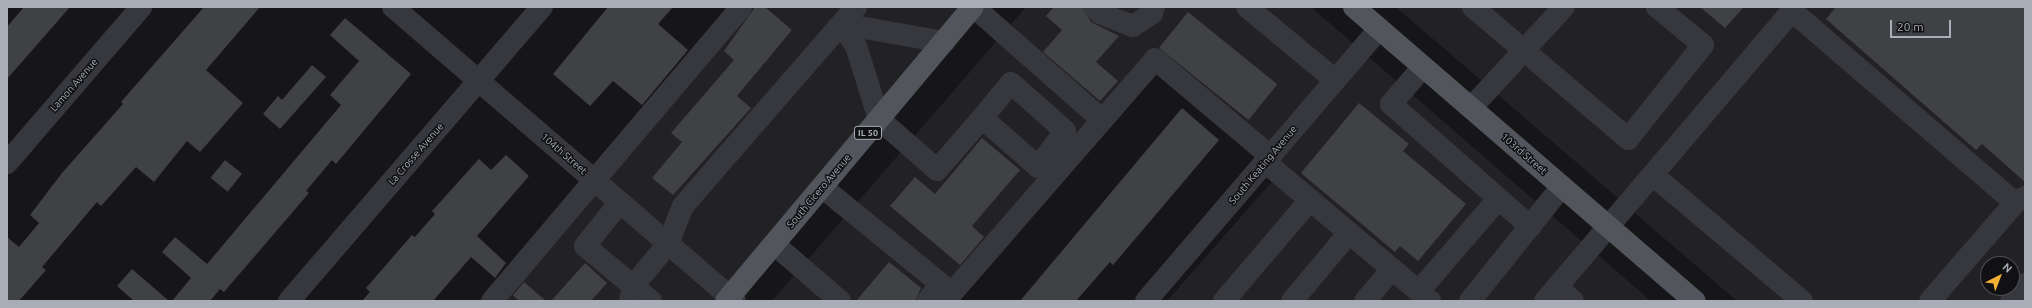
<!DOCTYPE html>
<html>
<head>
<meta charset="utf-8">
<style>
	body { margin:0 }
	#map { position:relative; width:2032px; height:308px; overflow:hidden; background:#161618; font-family:Ubuntu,sans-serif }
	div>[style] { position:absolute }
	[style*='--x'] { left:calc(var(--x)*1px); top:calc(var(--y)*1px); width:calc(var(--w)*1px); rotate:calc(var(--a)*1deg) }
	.built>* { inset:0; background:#222225 }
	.building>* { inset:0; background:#404145; transform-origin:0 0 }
	.minor>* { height:22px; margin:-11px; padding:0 11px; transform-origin:11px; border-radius:11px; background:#37383d }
	.major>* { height:22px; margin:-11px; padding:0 11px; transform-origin:11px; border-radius:11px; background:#53555c }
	span { translate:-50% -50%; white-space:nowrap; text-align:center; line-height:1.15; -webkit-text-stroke:3px #111113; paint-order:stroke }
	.shield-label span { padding:1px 3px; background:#111113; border:1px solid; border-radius:3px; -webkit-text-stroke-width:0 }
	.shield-label { font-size:9px; color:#a8adb8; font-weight:700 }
	.street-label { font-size:10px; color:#a8adb8 }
	.frame { position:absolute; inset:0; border:8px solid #a8adb8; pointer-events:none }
	.north { position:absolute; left:1980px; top:256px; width:40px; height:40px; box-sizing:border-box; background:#111113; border:1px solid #4d4f55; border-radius:50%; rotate:42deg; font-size:11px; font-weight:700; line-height:16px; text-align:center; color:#a8adb8 }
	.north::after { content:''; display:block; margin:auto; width:14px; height:18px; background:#f2b134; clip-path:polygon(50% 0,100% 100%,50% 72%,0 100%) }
	.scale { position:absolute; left:1890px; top:20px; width:61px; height:18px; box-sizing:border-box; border:2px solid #a8adb8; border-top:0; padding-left:5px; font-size:12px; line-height:14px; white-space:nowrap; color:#a8adb8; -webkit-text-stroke:3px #111113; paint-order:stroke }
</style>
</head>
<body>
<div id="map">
	<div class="built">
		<div style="clip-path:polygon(741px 7px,973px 7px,726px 301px,492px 301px)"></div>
		<div style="clip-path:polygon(1026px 7px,1311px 7px,1651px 301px,1167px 301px,1283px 169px,1155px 59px,945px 301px,772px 301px)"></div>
		<div style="clip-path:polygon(evenodd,1396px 7px,2025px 7px,2025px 301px,1737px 301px,1396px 7px,1988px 264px,2012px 264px,2012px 288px,1988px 288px,1988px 264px)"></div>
	</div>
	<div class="building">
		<div style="clip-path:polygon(24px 7px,70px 7px,7px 79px,7px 27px)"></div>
		<div style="clip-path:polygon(204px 7px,260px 7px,206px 70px,243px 103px,200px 152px,187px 141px,154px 182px,136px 167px,101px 206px,97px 202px,42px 267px,46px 270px,19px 301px,7px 301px,7px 237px,19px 247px,39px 223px,30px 215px,62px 173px,123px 104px,121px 102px)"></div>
		<div style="clip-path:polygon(608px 7px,673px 7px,658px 24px,688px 50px,642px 105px,613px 81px,590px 106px,553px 74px)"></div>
		<div style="clip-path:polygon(755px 7px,765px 7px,792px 30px,737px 96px,751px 108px,673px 195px,652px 178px,682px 142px,671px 133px,734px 60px,724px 51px)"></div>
		<div style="clip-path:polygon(1054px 7px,1082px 7px,1091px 22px,1119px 36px,1096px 62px,1118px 81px,1100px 101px,1043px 52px,1062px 30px,1046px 16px)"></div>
		<div style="clip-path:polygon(1700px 7px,1744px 7px,1725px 28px)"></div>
		<div style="clip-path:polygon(1836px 7px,2025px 7px,2025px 182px,1982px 144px,1976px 150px,1826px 19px)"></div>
		<div style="left:1188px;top:12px;width:115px;height:46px;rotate:39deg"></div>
		<div style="clip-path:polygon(345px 18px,411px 74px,336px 164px,332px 160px,306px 191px,309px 193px,224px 292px,220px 289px,210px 301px,172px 301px,191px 278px,162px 252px,175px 237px,207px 264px,341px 105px,330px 95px,359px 61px,330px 35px)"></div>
		<div style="clip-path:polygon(312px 65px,326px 77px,280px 129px,263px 114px,278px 96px,282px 100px)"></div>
		<div style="clip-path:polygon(1359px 103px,1409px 144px,1403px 151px,1466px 204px,1418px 261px,1400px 246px,1395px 252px,1301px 173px)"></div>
		<div style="clip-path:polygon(1182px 108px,1219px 140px,1113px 265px,1110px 262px,1076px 301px,1020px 301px)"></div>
		<div style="clip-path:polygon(982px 138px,1020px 170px,972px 226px,984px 237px,960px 265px,890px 206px,915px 177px,935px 194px)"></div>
		<div style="clip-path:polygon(506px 155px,529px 176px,477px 236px,506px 263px,495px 278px,471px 257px,433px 301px,362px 301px,370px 292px,366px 288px,412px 235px,415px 237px,435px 214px,432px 211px,479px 159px,491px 170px)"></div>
		<div style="left:225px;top:160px;width:22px;height:23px;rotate:39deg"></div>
		<div style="clip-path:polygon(889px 262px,921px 288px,915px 301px,856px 301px)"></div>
		<div style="clip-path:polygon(585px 263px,607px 283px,591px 301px,551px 301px)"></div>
		<div style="clip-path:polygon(132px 269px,169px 301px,134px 301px,117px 286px)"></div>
		<div style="clip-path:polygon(524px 282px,546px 301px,519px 301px,513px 295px)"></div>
	</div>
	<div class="minor">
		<div style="--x:393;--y:7;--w:451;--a:40.7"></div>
		<div style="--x:974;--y:7;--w:171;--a:41.4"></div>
		<div style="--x:1094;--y:7;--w:8;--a:45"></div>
		<div style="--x:1100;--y:13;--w:35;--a:22"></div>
		<div style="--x:1133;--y:26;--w:23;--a:-34"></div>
		<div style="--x:1152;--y:13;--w:6;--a:-72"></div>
		<div style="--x:1247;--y:7;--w:114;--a:39.7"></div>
		<div style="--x:1473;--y:7;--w:204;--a:40.4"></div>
		<div style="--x:1628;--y:139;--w:120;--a:-51.4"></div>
		<div style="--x:1703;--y:45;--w:60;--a:-140.4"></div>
		<div style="--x:1792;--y:11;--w:294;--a:40.7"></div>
		<div style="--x:944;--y:42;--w:104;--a:-170"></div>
		<div style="--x:842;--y:24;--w:26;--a:58"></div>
		<div style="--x:856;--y:46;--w:77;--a:72.5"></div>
		<div style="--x:879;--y:119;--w:77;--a:41.3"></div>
		<div style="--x:937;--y:170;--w:69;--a:-49.1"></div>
		<div style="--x:982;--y:118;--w:45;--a:-50.4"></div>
		<div style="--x:1011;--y:83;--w:72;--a:41.6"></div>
		<div style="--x:1065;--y:131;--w:45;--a:126.9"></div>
		<div style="--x:1038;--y:167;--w:74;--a:-138.8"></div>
		<div style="--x:1423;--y:67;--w:49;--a:130.9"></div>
		<div style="--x:1391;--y:104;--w:186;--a:41.3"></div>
		<div style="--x:1471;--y:108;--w:137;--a:-47.4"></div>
		<div style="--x:1265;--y:162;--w:216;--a:40.1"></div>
		<div style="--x:7;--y:163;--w:206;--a:-49.3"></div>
		<div style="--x:1653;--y:175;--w:195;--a:40.2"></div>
		<div style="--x:822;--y:187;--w:154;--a:39.2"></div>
		<div style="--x:941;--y:284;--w:22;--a:129"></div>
		<div style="--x:620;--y:202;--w:56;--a:128.5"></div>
		<div style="--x:585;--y:246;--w:86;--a:39.8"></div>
		<div style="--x:774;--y:244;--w:87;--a:40.8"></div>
		<div style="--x:1557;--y:287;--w:21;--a:41"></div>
		<div style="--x:1419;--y:291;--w:121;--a:-49.3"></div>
		<div style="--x:289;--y:301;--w:388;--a:-49.3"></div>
		<div style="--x:492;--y:301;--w:385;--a:-49.7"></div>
		<div style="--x:630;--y:301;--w:15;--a:-79"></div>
		<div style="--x:633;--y:286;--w:55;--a:-50.2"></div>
		<div style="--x:668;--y:244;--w:41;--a:-68.5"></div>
		<div style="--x:683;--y:206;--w:264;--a:-49"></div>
		<div style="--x:945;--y:301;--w:320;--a:-49"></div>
		<div style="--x:1155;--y:59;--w:150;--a:40.1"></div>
		<div style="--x:1146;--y:301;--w:358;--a:-49.4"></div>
		<div style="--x:1224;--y:301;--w:133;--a:-49.6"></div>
		<div style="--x:1292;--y:301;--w:89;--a:-50"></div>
		<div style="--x:1365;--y:301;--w:42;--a:-49.8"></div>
		<div style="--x:1470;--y:301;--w:147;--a:-51.3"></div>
		<div style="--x:1545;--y:301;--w:386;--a:-49.6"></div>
		<div style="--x:1930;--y:301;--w:130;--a:-49.1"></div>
		<div style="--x:2015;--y:203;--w:12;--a:-31"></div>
		<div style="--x:2011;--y:301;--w:22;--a:-51"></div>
	</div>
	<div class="major">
		<div style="--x:1354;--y:7;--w:450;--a:40.8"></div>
		<div style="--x:726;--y:301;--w:384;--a:-50"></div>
	</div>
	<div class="shield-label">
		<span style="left:868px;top:133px">IL 50</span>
	</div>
	<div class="street-label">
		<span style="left:74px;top:85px;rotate:-49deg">Lamon Avenue</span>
		<span style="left:416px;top:154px;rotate:-49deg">La Crosse Avenue</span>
		<span style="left:564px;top:154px;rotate:41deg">104th Street</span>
		<span style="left:1524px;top:154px;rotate:41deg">103rd Street</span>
		<span style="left:1263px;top:165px;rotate:-50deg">South Keating Avenue</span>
		<span style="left:819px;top:191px;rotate:-50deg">South Cicero Avenue</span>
	</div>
	<div class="frame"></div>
	<div class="north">N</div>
	<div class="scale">20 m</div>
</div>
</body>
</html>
